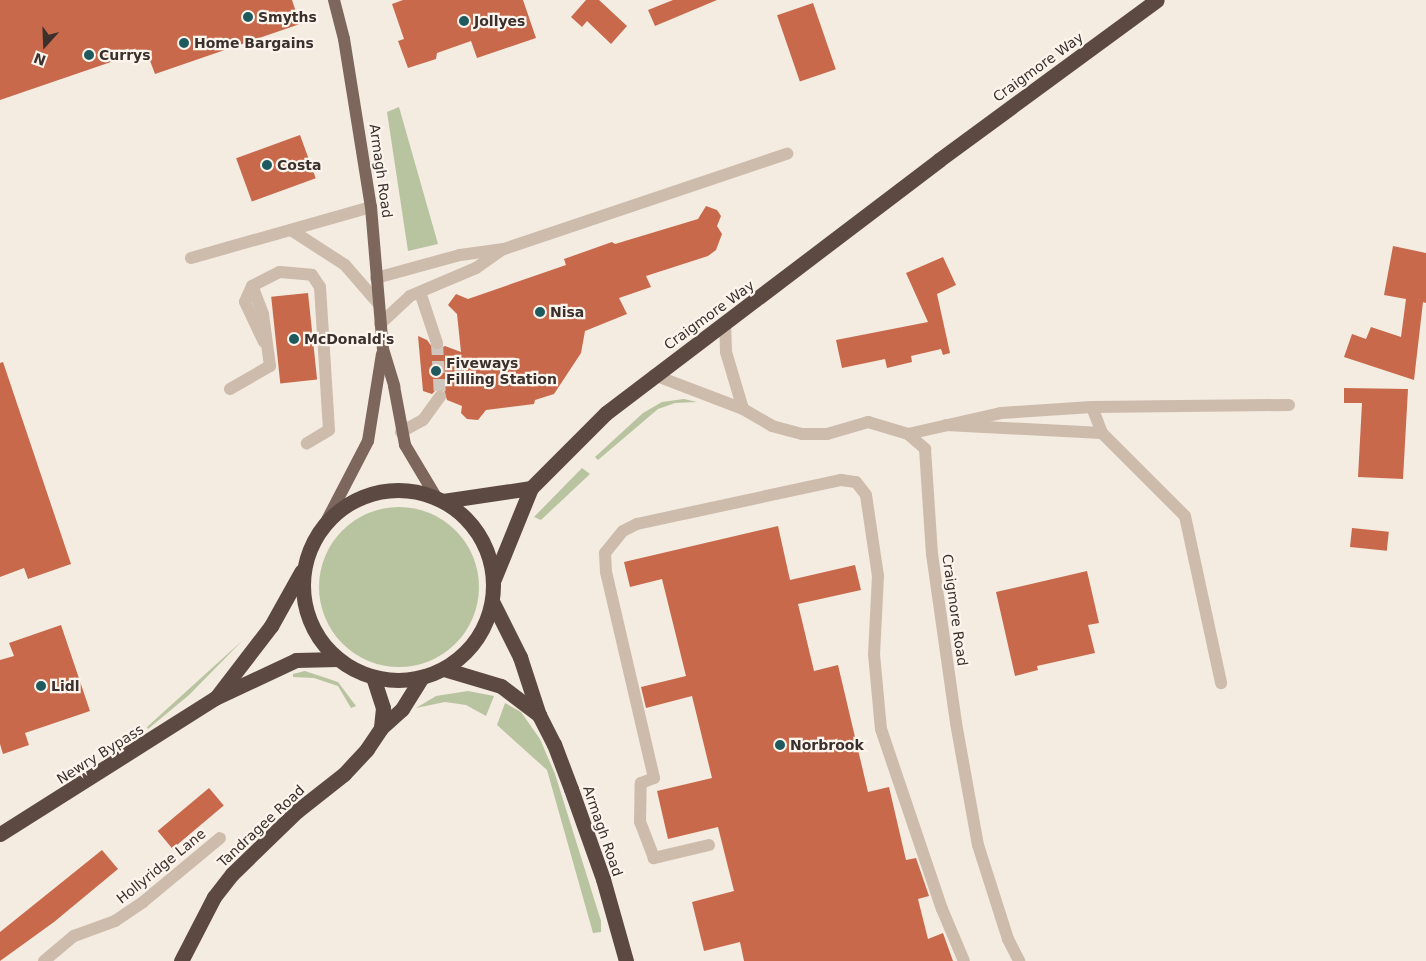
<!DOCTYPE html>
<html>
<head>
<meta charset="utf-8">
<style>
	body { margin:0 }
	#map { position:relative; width:1426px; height:961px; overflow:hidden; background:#f4ebe1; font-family:"DejaVu Sans",sans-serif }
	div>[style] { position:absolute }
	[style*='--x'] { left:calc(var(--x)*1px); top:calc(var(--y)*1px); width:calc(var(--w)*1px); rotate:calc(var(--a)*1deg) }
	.green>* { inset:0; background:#b8c4a0 }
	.round { border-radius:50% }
	.building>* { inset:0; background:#c8694b; transform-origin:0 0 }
	.minor-tunnel>* { height:12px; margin-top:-6px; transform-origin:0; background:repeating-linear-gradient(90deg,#cfc6bd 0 12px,transparent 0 18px) }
	.minor>* { height:12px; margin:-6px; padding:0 6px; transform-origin:6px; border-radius:6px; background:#cdbbac }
	.major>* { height:12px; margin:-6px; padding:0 6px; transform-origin:6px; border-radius:6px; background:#7d675c }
	.highway>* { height:15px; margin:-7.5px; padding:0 7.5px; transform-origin:7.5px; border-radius:7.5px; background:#5c4a42 }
	.highway>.ring { margin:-7.5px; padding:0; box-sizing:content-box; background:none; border:15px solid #5c4a42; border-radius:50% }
	.dots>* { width:14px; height:14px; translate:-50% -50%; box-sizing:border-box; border:2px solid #fbf5ee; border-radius:50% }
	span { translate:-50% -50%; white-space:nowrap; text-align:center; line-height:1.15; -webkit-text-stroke:4.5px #fbf5ee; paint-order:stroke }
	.poi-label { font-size:14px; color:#3b302b; font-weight:700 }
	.left { translate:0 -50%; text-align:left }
	.street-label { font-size:14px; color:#3b302b }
	.north { position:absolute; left:20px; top:20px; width:50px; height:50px; -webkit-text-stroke:4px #fbf5ee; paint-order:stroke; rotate:200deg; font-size:14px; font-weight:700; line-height:20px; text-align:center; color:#3b302b }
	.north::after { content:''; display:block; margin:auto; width:18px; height:22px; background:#3b302b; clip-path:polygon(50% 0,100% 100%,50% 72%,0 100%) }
</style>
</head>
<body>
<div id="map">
	<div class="green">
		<div style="clip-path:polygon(399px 107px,438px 244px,408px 251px,387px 112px)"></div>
		<div style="clip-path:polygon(684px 399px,697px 402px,675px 403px,658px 409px,598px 460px,595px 457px,643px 413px,662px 402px)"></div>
		<div style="clip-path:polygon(582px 468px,590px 474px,541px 520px,534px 517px)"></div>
		<div class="round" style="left:319px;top:507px;width:160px;height:160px"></div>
		<div style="clip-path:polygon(243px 640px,189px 695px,148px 729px,147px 727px)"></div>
		<div style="clip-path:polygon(305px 671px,338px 682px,356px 706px,351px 708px,338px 686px,314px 678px,293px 677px,293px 674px)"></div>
		<div style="clip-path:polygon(468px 691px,494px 696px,486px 716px,466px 705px,445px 702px,416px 708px,436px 696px)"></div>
		<div style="clip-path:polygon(505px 703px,521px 712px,540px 739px,555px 774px,601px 921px,601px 932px,593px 933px,547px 770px,497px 725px)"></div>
	</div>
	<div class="building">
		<div style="clip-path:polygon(0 0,292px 0,300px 24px,155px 74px,146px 50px,0 100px)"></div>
		<div style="clip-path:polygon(403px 0,523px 0,536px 38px,477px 58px,471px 41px,437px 53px,436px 59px,408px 68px,398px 41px,404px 39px,392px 4px)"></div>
		<div style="clip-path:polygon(586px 0,599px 0,627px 26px,611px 44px,587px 21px,582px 27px,571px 17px)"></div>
		<div style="clip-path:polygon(673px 0,717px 0,655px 26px,648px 10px)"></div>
		<div style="left:813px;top:3px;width:70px;height:38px;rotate:71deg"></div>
		<div style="left:300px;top:135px;width:46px;height:68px;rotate:70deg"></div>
		<div style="clip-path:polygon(706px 206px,717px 210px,721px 216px,717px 226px,722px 234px,716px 250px,708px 256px,646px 276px,651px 287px,619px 298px,627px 314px,585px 331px,581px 353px,554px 394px,535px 400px,534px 404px,486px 410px,478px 420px,467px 419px,461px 413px,462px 406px,447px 400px,444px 390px,437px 389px,432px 394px,423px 391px,418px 336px,427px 340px,435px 351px,445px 346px,461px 352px,457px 314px,448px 305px,456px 294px,468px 299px,566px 265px,564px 259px,612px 242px,615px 244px,698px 219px)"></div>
		<div style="clip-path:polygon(1393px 246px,1426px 253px,1426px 303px,1423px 302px,1414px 380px,1344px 357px,1352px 334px,1366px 339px,1371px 327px,1401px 337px,1406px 299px,1384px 295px)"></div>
		<div style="clip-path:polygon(943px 257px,956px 285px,937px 294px,950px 353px,943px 355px,941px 349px,911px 356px,912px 362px,887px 368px,885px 359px,842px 368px,836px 340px,928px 322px,906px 273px)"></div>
		<div style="left:308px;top:293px;width:87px;height:37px;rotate:84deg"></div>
		<div style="clip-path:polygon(3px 362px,71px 564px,28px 579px,24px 568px,0 577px,0 363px)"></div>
		<div style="clip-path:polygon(1344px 388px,1408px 389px,1403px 479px,1358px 477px,1362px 403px,1344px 403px)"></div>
		<div style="clip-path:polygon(778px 526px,790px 580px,855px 565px,861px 590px,798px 604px,814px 671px,838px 665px,868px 792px,889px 787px,906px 860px,916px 858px,929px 896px,918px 899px,928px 939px,943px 933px,953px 961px,744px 961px,740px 942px,704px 951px,692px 902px,734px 891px,718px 827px,668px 839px,657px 791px,712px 778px,692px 696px,646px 708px,641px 687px,686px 676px,662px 579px,630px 587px,624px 562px)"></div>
		<div style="left:1352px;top:528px;width:37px;height:19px;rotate:6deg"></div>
		<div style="clip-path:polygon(1087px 571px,1099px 623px,1088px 625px,1095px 653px,1037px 666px,1038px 670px,1015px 676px,996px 592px)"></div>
		<div style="clip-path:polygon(61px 625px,90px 711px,25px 733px,29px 745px,3px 754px,0 744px,0 660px,14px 656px,9px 643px)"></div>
		<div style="left:209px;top:788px;width:23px;height:67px;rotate:50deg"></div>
		<div style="clip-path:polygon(102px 850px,118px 869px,54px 922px,0 961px,0 932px)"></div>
	</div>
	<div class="minor-tunnel">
		<div style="--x:437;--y:343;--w:54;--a:86.8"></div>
	</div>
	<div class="minor">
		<div style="--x:291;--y:230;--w:64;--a:32.9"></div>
		<div style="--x:345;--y:265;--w:50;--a:49"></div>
		<div style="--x:191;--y:258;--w:187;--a:-15.8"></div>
		<div style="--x:376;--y:278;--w:87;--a:-15.3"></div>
		<div style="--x:460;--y:255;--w:44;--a:-7.8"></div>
		<div style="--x:504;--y:249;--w:299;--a:-18.6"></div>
		<div style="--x:252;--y:286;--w:17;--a:114"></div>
		<div style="--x:245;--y:302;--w:44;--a:64.6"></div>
		<div style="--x:420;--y:292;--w:54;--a:71.6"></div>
		<div style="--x:725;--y:322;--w:30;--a:88"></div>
		<div style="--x:726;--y:352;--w:59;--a:73.4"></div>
		<div style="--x:380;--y:324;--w:41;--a:-43"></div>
		<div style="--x:410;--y:296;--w:72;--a:-23"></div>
		<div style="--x:476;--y:268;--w:32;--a:-35"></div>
		<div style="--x:654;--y:375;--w:95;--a:20.9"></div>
		<div style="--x:743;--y:409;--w:34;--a:30"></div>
		<div style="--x:772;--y:426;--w:31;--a:15"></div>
		<div style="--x:802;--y:434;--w:25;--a:0"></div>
		<div style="--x:827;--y:434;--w:43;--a:-16.3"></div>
		<div style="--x:868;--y:422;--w:42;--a:16.7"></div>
		<div style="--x:908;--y:434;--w:23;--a:41"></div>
		<div style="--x:925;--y:449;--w:105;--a:86.2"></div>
		<div style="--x:932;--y:554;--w:171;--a:81.9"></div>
		<div style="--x:956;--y:723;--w:124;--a:79.8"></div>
		<div style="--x:978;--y:845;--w:99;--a:72.3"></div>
		<div style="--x:1008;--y:939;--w:25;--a:63"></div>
		<div style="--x:230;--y:389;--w:46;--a:-29.9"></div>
		<div style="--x:270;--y:366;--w:52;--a:-97.7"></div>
		<div style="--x:263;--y:314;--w:30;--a:-111"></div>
		<div style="--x:252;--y:286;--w:31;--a:-27"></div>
		<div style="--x:280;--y:272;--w:32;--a:5"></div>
		<div style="--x:312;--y:275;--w:14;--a:56"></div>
		<div style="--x:320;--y:287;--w:143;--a:86.4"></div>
		<div style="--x:329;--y:430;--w:26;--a:149"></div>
		<div style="--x:1092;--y:407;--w:28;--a:69"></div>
		<div style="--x:946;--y:425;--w:156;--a:2.9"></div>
		<div style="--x:1102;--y:433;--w:117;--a:45"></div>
		<div style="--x:1185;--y:516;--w:171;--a:77.8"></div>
		<div style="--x:401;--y:432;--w:25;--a:-29"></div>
		<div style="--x:423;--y:420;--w:29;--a:-54"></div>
		<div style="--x:908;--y:434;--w:95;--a:-12.7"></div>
		<div style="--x:1001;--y:413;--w:91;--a:-3.8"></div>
		<div style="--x:1092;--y:407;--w:197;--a:-0.6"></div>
		<div style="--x:709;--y:845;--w:57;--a:166.7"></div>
		<div style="--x:654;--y:858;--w:39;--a:-111"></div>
		<div style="--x:640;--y:822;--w:39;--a:-89"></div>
		<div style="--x:641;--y:783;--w:14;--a:-21"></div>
		<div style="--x:654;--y:778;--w:212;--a:-103.1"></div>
		<div style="--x:606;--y:572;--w:19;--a:-93"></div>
		<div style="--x:605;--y:553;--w:28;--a:-51"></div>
		<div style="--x:623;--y:531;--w:16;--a:-27"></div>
		<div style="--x:637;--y:524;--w:209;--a:-12.2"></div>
		<div style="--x:841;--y:480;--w:15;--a:8"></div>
		<div style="--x:856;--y:482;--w:16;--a:52"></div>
		<div style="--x:866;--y:495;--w:82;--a:81.6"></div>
		<div style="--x:878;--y:576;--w:78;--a:92.9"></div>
		<div style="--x:874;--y:654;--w:75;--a:84.7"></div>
		<div style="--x:881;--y:729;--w:190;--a:71.3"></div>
		<div style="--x:942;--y:909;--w:56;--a:67.1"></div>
		<div style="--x:44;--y:961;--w:39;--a:-40"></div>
		<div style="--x:74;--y:936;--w:44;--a:-20.1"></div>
		<div style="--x:115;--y:921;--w:34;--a:-34"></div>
		<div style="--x:143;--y:902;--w:100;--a:-39.7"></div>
	</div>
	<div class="major">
		<div style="--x:334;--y:0;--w:40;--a:75.6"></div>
		<div style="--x:344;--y:39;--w:170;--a:80.9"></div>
		<div style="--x:371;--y:207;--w:143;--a:85.2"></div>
		<div style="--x:383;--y:349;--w:39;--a:73"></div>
		<div style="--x:394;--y:386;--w:60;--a:79.4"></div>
		<div style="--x:405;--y:445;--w:61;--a:59.2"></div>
		<div style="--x:326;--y:522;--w:91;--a:-62.6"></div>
		<div style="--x:368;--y:441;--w:88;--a:-80.9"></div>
	</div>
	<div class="highway">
		<div class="ring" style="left:303px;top:490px;width:175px;height:175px"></div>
		<div style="--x:443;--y:501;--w:89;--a:-8.4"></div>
		<div style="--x:494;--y:579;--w:98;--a:-67.9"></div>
		<div style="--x:531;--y:488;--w:106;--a:-45"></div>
		<div style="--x:606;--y:413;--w:418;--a:-37.2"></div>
		<div style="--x:939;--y:160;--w:270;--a:-36.3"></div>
		<div style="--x:492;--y:601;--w:63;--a:63.4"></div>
		<div style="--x:520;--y:657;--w:61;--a:71.9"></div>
		<div style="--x:539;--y:715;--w:33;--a:63"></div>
		<div style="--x:554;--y:744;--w:48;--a:69.3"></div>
		<div style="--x:571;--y:789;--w:96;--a:70.4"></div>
		<div style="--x:603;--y:879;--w:85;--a:74.3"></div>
		<div style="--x:444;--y:669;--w:59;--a:16.6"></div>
		<div style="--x:501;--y:686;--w:48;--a:37.3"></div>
		<div style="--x:373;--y:677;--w:33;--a:72"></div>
		<div style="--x:383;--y:708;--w:20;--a:96"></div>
		<div style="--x:218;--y:695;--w:87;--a:-52.5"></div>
		<div style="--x:271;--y:626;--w:62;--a:-60.9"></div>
		<div style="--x:0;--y:834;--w:254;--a:-32.3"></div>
		<div style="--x:215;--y:698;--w:89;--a:-25.1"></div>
		<div style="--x:296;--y:660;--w:42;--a:-1.4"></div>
		<div style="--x:181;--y:961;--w:72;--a:-62.7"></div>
		<div style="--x:214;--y:897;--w:29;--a:-52"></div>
		<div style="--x:232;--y:874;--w:91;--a:-44.1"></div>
		<div style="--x:297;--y:811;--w:60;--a:-38.2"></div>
		<div style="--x:344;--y:774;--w:34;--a:-47"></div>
		<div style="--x:367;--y:749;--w:25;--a:-56"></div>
		<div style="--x:381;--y:728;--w:28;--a:-42"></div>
		<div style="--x:402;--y:709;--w:38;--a:-58"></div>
	</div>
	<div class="dots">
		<div style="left:248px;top:17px;background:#1f5a5e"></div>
		<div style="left:464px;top:21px;background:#1f5a5e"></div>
		<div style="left:184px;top:43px;background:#1f5a5e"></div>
		<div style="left:89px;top:55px;background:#1f5a5e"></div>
		<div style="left:267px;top:165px;background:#1f5a5e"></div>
		<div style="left:540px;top:312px;background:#1f5a5e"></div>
		<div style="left:294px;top:339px;background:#1f5a5e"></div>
		<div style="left:436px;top:371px;background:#1f5a5e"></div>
		<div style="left:41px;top:686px;background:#1f5a5e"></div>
		<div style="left:780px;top:745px;background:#1f5a5e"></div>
	</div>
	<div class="poi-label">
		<span class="left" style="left:258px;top:17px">Smyths</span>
		<span class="left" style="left:474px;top:21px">Jollyes</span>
		<span class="left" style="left:194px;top:43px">Home Bargains</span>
		<span class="left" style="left:99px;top:55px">Currys</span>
		<span class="left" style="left:277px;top:165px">Costa</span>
		<span class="left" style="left:550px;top:312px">Nisa</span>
		<span class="left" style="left:304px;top:339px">McDonald's</span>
		<span class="left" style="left:446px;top:371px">Fiveways<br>Filling Station</span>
		<span class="left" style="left:51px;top:686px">Lidl</span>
		<span class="left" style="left:790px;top:745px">Norbrook</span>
	</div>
	<div class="street-label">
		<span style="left:1038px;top:67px;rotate:-36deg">Craigmore Way</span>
		<span style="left:381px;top:171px;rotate:82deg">Armagh Road</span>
		<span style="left:709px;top:315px;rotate:-36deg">Craigmore Way</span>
		<span style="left:955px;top:610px;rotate:82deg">Craigmore Road</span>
		<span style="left:100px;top:754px;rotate:-32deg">Newry Bypass</span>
		<span style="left:261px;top:826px;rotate:-43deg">Tandragee Road</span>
		<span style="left:603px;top:831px;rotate:71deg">Armagh Road</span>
		<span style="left:161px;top:866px;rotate:-39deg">Hollyridge Lane</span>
	</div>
	<div class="north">N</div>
</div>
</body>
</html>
